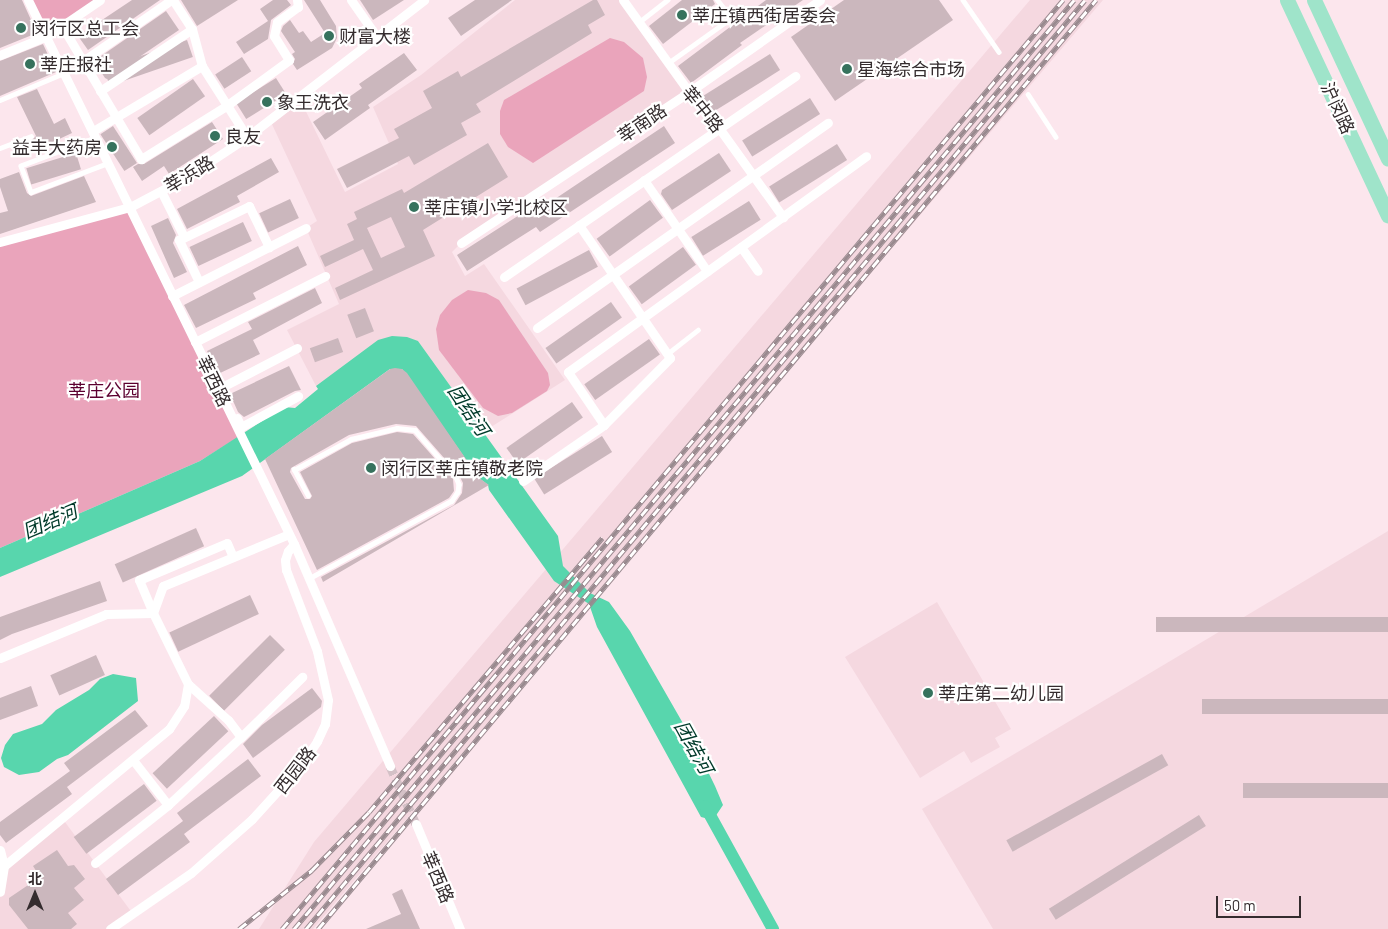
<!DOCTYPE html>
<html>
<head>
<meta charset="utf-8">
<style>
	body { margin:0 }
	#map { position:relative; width:1388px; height:929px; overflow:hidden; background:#fce6ed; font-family:Barlow,"Noto Sans SC",sans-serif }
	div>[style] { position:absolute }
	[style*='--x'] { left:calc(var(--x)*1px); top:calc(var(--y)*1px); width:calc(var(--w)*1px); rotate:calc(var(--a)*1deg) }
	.built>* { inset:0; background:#f5d8e0 }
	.green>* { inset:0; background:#eaa4bb }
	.water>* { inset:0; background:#58d6ad }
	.canal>* { height:12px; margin:-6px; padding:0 6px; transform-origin:6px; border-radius:6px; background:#58d6ad }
	.building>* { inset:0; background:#cbb7bd; transform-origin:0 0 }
	.minor-tunnel>* { height:9px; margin-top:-4.5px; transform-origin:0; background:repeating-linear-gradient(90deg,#d4c1c7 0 9px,transparent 0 13.5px) }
	.service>* { height:4.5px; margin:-2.25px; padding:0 2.25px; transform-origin:2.25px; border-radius:2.25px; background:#fff }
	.minor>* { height:9px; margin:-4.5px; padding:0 4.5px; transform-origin:4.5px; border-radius:4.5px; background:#fff }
	.trunk>* { height:15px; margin:-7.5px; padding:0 7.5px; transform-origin:7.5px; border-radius:7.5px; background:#9fe4ca }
	.rail>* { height:5px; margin-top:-2.5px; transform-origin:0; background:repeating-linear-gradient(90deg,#fff 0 9px,#998a8f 0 18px); box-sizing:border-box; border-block:1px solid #998a8f }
	.dots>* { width:14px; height:14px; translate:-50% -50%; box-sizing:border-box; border:2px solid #fff; border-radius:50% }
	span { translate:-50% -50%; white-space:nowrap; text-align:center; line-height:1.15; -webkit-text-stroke:4.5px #fff; paint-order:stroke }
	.poi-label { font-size:18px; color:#342c2e }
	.left { translate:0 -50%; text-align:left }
	.right { translate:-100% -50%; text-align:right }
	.street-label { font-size:18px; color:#342c2e }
	.park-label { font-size:18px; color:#5c0030 }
	.water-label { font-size:19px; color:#003a2a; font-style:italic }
	.north { position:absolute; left:10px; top:869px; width:50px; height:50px; -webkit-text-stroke:4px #fff; paint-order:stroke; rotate:0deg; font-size:14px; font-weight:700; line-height:20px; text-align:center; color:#342c2e }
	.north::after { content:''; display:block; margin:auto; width:18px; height:22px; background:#342c2e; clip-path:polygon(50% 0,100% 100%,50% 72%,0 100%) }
	.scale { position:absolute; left:1216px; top:896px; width:85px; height:22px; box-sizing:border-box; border:2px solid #342c2e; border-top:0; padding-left:6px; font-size:15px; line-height:18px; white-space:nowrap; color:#342c2e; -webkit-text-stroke:4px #fff; paint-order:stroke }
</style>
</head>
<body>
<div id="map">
	<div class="built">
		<div style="clip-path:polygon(515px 0,623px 0,689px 92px,461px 243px,452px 252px,465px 276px,484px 264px,565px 380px,483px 432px,418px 341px,346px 365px,316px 386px,287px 330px,339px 304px,306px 228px,317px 221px,270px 120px,299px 97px,345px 192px,398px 164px,373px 107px,421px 75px)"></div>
		<div style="clip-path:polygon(1030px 0,1103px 0,313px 929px,259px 929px,314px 842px)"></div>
		<div style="clip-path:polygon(1388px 531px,1388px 929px,993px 929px,922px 809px)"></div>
		<div style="clip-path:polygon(937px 602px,1011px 729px,995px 738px,1000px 747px,971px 763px,964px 751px,920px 778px,845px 657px)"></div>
		<div style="clip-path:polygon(62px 818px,133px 914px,110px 929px,0 929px,0 892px,4px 866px)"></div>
	</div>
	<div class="green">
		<div style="clip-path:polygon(28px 0,100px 0,47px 36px)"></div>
		<div style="clip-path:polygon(610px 38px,624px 42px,643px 58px,647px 77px,644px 91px,533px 163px,508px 147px,500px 134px,500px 111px,504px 100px)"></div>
		<div style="clip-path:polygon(130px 207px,240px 436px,200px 461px,0 548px,0 242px)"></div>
		<div style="clip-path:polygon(468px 290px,486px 293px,499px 300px,548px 373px,550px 385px,547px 391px,512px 413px,498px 416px,483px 408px,439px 350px,436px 329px,440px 315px,452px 300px)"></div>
	</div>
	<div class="water">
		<div style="clip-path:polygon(392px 336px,407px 337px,418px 341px,558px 536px,563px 566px,590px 593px,609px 602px,630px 631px,692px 739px,715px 786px,723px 805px,713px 820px,701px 817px,597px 627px,589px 604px,554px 581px,489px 490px,488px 485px,479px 478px,402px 369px,390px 369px,242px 476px,0 577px,0 548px,200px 461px,284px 407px,295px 408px,318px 389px,316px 386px,378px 340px)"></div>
		<div style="clip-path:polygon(113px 674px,136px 678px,138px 701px,68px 755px,57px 759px,39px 772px,19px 775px,4px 767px,1px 758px,5px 745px,13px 734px,42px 724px,56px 710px,89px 690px,100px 679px)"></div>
	</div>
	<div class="canal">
		<div style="--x:705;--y:806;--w:141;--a:61.1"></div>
	</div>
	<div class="building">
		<div style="clip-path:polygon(0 0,22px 0,37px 33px,0 48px)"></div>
		<div style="clip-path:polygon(132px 0,160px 0,88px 50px,78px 36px)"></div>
		<div style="clip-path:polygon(181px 0,238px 0,197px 26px)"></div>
		<div style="clip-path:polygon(273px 0,287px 0,291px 5px,271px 20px,268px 39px,244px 54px,236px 42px,268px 21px,260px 9px)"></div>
		<div style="clip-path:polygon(304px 0,320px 0,336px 26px,337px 38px,332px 48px,297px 70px,293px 64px,295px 59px,292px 54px,295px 52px,281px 31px,283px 26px,290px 20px,299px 33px,303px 31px,311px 42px,325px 33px)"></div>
		<div style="clip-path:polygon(360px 0,404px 0,373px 20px)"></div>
		<div style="clip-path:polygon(475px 0,512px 0,461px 36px,448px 18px)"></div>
		<div style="clip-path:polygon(593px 0,597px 0,605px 15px,588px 25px,592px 33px,476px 104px,481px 112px,461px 123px,467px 135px,414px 165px,409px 156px,347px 188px,337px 169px,399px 138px,394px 129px,432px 108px,423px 91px,458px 71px,461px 77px)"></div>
		<div style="clip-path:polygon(682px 0,713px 0,715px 4px,663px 44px,649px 26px)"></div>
		<div style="clip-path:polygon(766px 0,803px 0,740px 43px,742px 45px,691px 83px,678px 66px)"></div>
		<div style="clip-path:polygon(844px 0,939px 0,953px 20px,835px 101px,791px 37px)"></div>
		<div style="clip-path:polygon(166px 11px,179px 30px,107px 79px,105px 78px,94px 61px)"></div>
		<div style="left:187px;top:40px;width:18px;height:88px;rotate:71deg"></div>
		<div style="clip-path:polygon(43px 44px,56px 72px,0 96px,0 61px)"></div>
		<div style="clip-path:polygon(404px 53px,417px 70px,368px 105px,370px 108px,325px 140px,313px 122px,362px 88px,359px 84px)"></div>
		<div style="left:770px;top:54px;width:19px;height:80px;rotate:58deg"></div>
		<div style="left:242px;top:57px;width:17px;height:32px;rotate:57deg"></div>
		<div style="left:276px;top:78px;width:19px;height:47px;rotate:58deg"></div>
		<div style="left:193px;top:79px;width:21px;height:68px;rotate:55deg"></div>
		<div style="clip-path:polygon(37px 89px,54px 124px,65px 118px,72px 133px,21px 157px,16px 146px,32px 140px,36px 136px,17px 97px)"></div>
		<div style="left:810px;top:98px;width:19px;height:80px;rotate:58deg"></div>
		<div style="clip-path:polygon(212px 122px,223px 139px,169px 174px,164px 166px,142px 181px,133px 167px,138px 164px,144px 164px)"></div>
		<div style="left:113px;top:126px;width:44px;height:15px;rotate:57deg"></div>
		<div style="clip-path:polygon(664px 126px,675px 143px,540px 232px,536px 227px,467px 271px,457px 255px,524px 212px,528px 217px)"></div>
		<div style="clip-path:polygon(evenodd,488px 143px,508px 177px,423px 230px,435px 256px,340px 300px,335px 288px,373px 270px,363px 249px,325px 267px,320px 256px,354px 240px,347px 224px,357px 219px,354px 212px,402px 189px,404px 193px,488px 143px,391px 217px,405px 247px,381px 258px,367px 228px,391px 217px)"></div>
		<div style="left:837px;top:144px;width:19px;height:80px;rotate:58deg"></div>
		<div style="left:76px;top:153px;width:17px;height:52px;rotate:73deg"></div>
		<div style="clip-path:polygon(719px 153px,731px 171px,672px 210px,661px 194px,662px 190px)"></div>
		<div style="clip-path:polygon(271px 158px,279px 172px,237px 196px,240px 202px,187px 229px,177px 209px)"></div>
		<div style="clip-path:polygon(19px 172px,27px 193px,31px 196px,84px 176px,96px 202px,0 234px,0 213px,8px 211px,0 187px,0 179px)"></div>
		<div style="left:290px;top:199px;width:21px;height:34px;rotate:65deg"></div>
		<div style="left:650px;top:200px;width:22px;height:66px;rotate:54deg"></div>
		<div style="left:749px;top:201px;width:22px;height:68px;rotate:58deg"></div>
		<div style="clip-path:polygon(168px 218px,176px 235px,173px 243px,187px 272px,174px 278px,151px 226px)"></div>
		<div style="left:243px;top:222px;width:21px;height:59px;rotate:65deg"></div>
		<div style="clip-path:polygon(298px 246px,307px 265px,253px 293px,256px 299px,196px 328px,184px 305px)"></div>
		<div style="left:683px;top:247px;width:22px;height:67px;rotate:54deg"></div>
		<div style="left:589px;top:250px;width:19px;height:82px;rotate:62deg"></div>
		<div style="clip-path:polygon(315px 288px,322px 303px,253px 340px,260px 354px,218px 374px,207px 351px,252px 329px,248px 322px)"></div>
		<div style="left:611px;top:302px;width:19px;height:80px;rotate:55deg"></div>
		<div style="left:365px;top:308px;width:25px;height:19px;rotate:69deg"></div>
		<div style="left:338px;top:338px;width:15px;height:30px;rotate:70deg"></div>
		<div style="left:649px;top:339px;width:19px;height:79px;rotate:55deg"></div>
		<div style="clip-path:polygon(289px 366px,301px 390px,295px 391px,244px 417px,238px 412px,230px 394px)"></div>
		<div style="clip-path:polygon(395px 368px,402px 369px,407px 373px,479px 478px,489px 485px,323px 582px,321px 577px,454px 505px,462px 493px,463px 483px,459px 475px,416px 426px,396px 424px,349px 435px,291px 468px,290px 472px,305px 499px,310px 499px,312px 496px,300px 472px,352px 443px,397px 432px,413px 434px,453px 479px,454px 491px,449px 498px,317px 570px,265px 459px,390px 369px)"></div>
		<div style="left:572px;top:402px;width:19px;height:80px;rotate:55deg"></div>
		<div style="left:602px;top:436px;width:19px;height:80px;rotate:58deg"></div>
		<div style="left:196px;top:528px;width:20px;height:89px;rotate:66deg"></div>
		<div style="clip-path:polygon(100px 581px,107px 601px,12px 634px,0 640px,0 617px)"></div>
		<div style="left:250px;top:595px;width:21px;height:89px;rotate:65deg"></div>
		<div style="left:1388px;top:617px;width:15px;height:232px;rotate:90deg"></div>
		<div style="left:270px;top:635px;width:21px;height:86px;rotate:45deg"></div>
		<div style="left:96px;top:655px;width:22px;height:50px;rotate:66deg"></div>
		<div style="clip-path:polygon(31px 686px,38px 706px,0 720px,0 698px)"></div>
		<div style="clip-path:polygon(312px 688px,322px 701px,321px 707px,253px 758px,243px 744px,262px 725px)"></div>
		<div style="left:1388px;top:699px;width:15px;height:186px;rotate:90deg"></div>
		<div style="clip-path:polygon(135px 710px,148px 726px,67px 787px,72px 794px,6px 843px,0 835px,0 822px,70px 771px,64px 763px)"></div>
		<div style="left:214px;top:716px;width:21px;height:84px;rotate:47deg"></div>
		<div style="left:1162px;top:754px;width:13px;height:178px;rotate:61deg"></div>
		<div style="clip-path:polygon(248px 759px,261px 776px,184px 834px,190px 842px,118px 895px,106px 879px,183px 821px,177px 813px)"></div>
		<div style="left:1388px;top:783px;width:15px;height:145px;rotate:90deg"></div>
		<div style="left:144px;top:784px;width:21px;height:88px;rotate:53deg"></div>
		<div style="left:1199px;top:815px;width:13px;height:177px;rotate:58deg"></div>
		<div style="clip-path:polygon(57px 850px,68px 866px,74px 865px,85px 879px,74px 888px,84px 900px,68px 913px,77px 924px,71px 929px,28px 929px,9px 905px,9px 898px,40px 877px,33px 866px)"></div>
		<div style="clip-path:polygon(402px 889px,420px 929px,366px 929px,401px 914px,392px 894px)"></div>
	</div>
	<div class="minor-tunnel">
		<div style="--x:390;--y:766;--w:64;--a:65.9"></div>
	</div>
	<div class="service">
		<div style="--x:963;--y:0;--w:63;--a:55.3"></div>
		<div style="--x:639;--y:22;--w:36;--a:-38"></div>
		<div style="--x:668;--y:63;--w:77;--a:-35.5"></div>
		<div style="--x:731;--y:18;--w:23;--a:-128"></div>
		<div style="--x:1028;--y:94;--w:51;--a:56.9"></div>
		<div style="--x:0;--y:100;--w:69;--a:-22.9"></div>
		<div style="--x:95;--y:138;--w:79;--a:159.3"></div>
		<div style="--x:21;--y:166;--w:28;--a:69"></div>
		<div style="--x:31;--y:192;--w:82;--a:-20.6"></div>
		<div style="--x:0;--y:148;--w:33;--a:-21"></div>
		<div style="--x:667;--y:354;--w:39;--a:-38"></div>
		<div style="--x:308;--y:496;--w:30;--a:-118"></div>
		<div style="--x:294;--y:470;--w:65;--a:-28.5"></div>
		<div style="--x:351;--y:439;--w:47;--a:-13.4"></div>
		<div style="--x:397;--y:428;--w:18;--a:6"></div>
		<div style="--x:415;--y:430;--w:62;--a:48.9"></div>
		<div style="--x:456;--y:477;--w:8;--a:67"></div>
		<div style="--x:459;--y:484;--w:8;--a:97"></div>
		<div style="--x:458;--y:492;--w:11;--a:124"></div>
		<div style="--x:452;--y:501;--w:163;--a:151.4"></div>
	</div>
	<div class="minor">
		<div style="--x:28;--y:0;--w:606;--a:63.94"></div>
		<div style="--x:294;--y:544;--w:242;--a:66.6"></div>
		<div style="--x:173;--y:0;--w:35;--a:57"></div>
		<div style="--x:192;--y:29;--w:38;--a:75"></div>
		<div style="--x:202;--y:66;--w:84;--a:57.6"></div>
		<div style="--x:351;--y:0;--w:45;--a:54.9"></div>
		<div style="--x:623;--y:0;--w:113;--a:54.3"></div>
		<div style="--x:689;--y:92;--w:47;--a:50.2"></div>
		<div style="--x:719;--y:128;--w:110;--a:54.3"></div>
		<div style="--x:62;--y:26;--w:155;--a:59.3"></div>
		<div style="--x:141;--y:159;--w:100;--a:-31.9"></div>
		<div style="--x:226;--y:106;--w:78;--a:-36.1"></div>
		<div style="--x:289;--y:60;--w:28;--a:-122"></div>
		<div style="--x:274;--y:36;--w:14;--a:-78"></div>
		<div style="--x:277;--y:22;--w:26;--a:-36"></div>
		<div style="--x:298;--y:7;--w:7;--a:-98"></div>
		<div style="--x:0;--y:55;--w:51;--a:-22"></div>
		<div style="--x:47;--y:36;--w:64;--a:-34.2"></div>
		<div style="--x:83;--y:61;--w:107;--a:-34.7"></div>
		<div style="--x:100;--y:91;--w:111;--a:-34"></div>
		<div style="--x:93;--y:131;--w:127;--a:-30.8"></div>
		<div style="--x:644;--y:180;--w:111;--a:55.3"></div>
		<div style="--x:161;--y:191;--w:51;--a:63.4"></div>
		<div style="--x:579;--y:225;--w:161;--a:55.6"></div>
		<div style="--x:670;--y:358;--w:94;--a:134.6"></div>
		<div style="--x:0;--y:242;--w:135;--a:-15.1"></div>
		<div style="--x:130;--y:207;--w:62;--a:-27.8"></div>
		<div style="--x:185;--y:178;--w:74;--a:-33.5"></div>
		<div style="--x:247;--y:137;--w:224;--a:-37.7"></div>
		<div style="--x:461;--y:243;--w:273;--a:-33.5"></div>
		<div style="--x:689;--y:92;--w:160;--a:-35.1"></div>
		<div style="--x:741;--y:247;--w:29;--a:55"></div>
		<div style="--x:504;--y:277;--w:354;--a:-34.6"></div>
		<div style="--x:199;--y:282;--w:47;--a:-115.5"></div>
		<div style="--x:179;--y:240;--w:78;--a:-25.9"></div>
		<div style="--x:249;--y:206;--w:46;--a:64"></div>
		<div style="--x:172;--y:296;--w:150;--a:-26.9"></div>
		<div style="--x:537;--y:328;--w:356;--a:-35.2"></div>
		<div style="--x:195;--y:342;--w:146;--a:-26.9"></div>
		<div style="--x:218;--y:389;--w:89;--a:-27.4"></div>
		<div style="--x:237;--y:418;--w:10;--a:66"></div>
		<div style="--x:241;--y:427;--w:65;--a:-28.5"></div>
		<div style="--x:523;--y:481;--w:98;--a:-34.7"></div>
		<div style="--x:604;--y:425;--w:64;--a:-124.2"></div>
		<div style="--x:568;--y:372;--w:368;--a:-35.9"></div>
		<div style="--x:153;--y:613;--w:29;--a:-70"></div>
		<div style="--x:163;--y:586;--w:136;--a:-22.4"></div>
		<div style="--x:153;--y:613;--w:36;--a:-113"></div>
		<div style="--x:139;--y:580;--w:95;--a:-22.8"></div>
		<div style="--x:227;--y:543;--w:15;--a:67"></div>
		<div style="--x:0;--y:658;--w:115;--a:-22.5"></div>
		<div style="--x:106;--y:614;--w:47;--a:-1.2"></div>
		<div style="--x:153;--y:613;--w:79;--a:63.8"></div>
		<div style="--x:188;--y:684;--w:22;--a:100"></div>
		<div style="--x:184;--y:706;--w:27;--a:123"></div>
		<div style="--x:169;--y:729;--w:214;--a:140.3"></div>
		<div style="--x:241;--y:737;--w:86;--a:-44.5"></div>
		<div style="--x:133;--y:760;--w:57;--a:52.1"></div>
		<div style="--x:416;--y:824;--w:114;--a:67.3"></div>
		<div style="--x:0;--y:850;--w:16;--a:76"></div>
		<div style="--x:4;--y:866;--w:26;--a:99"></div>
		<div style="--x:95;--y:863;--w:93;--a:-38.5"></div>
		<div style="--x:168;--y:805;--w:100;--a:-43"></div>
		<div style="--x:241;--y:737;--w:21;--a:-127"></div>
		<div style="--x:228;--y:720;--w:54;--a:-138"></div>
		<div style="--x:110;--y:929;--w:98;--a:-34.7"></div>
		<div style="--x:191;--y:873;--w:81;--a:-41.5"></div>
		<div style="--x:252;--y:819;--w:73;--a:-47.8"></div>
		<div style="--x:301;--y:765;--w:29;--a:-56"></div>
		<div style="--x:317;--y:741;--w:19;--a:-65"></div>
		<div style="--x:325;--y:724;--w:24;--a:-83"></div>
		<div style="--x:328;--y:700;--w:50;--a:-102.7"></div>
		<div style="--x:317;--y:651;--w:87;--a:-110.9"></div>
		<div style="--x:286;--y:570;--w:10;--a:-96"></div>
		<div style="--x:285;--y:560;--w:9;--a:-72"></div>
		<div style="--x:288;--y:551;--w:9;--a:-49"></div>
	</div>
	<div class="trunk">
		<div style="--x:1287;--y:0;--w:238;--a:64.9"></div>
		<div style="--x:1314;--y:0;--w:175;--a:65"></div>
	</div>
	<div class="rail">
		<div style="--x:239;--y:929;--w:94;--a:-38.9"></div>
		<div style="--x:312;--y:870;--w:81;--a:-45.5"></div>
		<div style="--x:369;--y:812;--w:360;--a:-49.6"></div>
		<div style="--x:282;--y:929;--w:1214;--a:-49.95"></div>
		<div style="--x:294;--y:929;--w:1213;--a:-49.98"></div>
		<div style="--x:306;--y:929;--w:1212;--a:-50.02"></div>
		<div style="--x:318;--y:929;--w:1212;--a:-50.06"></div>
	</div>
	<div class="dots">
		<div style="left:682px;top:15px;background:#36725d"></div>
		<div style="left:21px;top:28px;background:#36725d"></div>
		<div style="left:329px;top:36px;background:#36725d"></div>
		<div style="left:30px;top:64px;background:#36725d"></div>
		<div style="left:847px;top:69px;background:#36725d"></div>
		<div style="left:267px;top:102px;background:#36725d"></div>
		<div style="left:215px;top:136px;background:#36725d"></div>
		<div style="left:112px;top:147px;background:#36725d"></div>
		<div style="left:414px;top:207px;background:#36725d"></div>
		<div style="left:371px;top:468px;background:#36725d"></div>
		<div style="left:928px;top:693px;background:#36725d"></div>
	</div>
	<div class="poi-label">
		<span class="left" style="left:692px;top:15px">莘庄镇西街居委会</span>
		<span class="left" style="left:31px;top:28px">闵行区总工会</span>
		<span class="left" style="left:339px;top:36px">财富大楼</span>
		<span class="left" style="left:40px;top:64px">莘庄报社</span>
		<span class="left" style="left:857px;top:69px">星海综合市场</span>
		<span class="left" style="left:277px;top:102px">象王洗衣</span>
		<span class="left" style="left:225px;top:136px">良友</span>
		<span class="right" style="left:102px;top:147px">益丰大药房</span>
		<span class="left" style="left:424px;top:207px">莘庄镇小学北校区</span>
		<span class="left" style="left:381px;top:468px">闵行区莘庄镇敬老院</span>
		<span class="left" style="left:938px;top:693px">莘庄第二幼儿园</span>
	</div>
	<div class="street-label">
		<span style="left:1338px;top:108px;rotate:65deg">沪闵路</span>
		<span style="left:703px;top:109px;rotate:51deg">莘中路</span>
		<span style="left:642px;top:123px;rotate:-34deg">莘南路</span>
		<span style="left:189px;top:174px;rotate:-31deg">莘浜路</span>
		<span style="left:214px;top:381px;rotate:64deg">莘西路</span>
		<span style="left:295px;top:770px;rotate:-52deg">西园路</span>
		<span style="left:438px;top:877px;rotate:67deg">莘西路</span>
	</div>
	<div class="park-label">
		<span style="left:104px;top:390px">莘庄公园</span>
	</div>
	<div class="water-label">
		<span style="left:469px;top:410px;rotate:56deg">团结河</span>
		<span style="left:50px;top:521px;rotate:-23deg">团结河</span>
		<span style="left:694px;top:747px;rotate:61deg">团结河</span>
	</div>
	<div class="north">北</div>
	<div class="scale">50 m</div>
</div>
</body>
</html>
